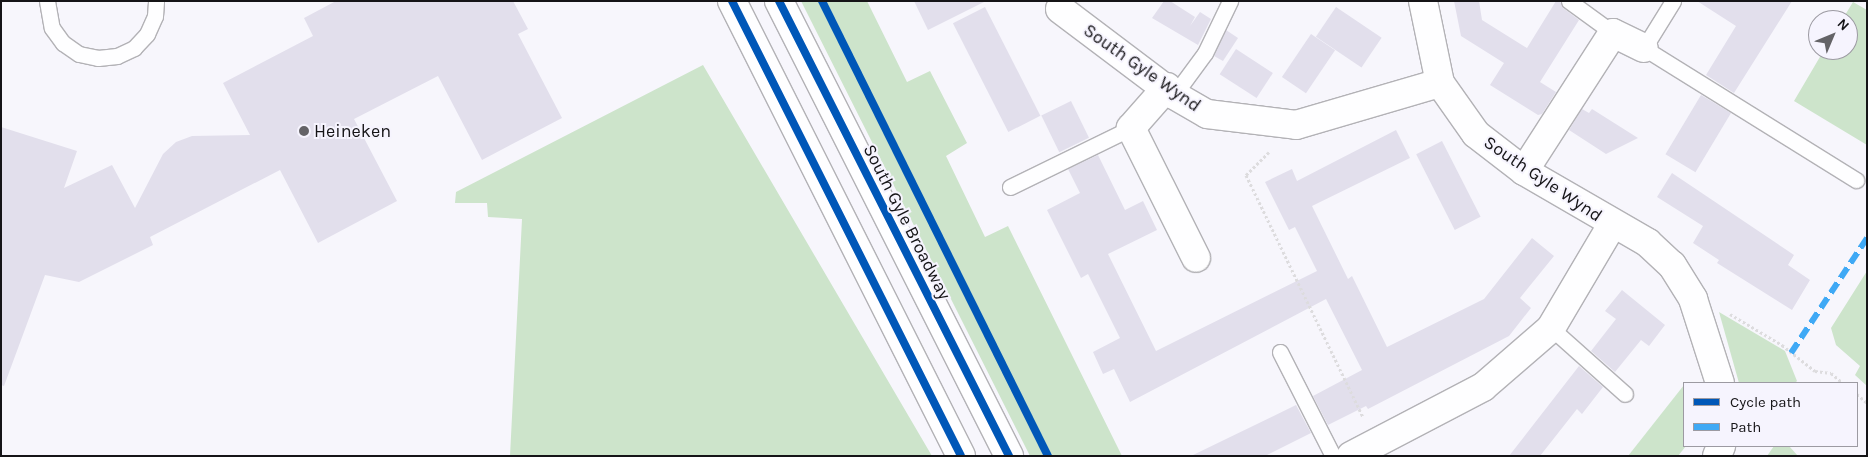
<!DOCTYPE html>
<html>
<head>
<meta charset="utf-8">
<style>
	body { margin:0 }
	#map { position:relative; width:1868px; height:457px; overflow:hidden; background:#f7f6fc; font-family:Karla,sans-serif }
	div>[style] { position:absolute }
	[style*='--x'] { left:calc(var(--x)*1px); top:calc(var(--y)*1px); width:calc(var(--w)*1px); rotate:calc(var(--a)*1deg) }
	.green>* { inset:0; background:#cde4cb }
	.building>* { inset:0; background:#e2dfec; transform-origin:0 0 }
	.path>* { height:3px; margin-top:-1.5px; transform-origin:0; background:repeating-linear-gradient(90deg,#dddcde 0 2.5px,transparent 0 5px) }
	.roads { filter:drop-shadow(1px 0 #b3b2b6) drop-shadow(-1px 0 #b3b2b6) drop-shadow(0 1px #b3b2b6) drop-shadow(0 -1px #b3b2b6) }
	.lane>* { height:15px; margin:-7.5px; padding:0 7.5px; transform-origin:7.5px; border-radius:7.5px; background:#fefeff }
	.street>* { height:28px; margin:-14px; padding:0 14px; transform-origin:14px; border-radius:14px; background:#fefeff }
	.secondary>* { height:28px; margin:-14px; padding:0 14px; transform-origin:14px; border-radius:14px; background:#fefeff }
	.quiet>* { height:6px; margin-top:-3px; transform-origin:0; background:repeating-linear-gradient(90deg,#3fa9f5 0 12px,transparent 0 18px) }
	.cycleway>* { height:8px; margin:-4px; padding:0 4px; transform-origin:4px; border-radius:4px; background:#0057b8 }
	.dots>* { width:14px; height:14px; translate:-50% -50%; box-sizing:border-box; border:2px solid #f6f4fe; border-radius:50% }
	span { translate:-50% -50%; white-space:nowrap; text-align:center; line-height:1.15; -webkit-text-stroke:4px #f6f4fe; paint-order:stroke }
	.street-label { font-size:18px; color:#151417 }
	.poi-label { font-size:18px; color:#151417 }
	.left { translate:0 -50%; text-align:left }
	.frame { position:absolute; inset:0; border:2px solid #151417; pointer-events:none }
	.legend { position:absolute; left:1683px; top:382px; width:175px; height:65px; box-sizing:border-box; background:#f6f4fe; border:1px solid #9c9aa2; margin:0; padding:6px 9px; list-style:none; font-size:15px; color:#151417 }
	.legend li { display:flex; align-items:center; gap:10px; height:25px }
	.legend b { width:25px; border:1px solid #9c9aa2 }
	.north { position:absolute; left:1808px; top:10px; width:50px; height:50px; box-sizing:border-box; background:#f6f4fe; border:1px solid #9c9aa2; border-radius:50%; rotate:45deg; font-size:14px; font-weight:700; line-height:20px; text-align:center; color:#151417 }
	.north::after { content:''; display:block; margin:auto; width:18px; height:22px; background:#646367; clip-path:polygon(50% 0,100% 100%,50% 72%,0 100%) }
</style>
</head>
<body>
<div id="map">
	<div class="green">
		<div style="clip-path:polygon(801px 1px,867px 1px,907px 82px,930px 71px,967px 143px,946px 156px,985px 237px,1008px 226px,1122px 456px,1030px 456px)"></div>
		<div style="clip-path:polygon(1853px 2px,1867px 10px,1867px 145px,1794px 101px,1824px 50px,1848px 50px,1848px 20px,1842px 20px)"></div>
		<div style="clip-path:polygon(703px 65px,932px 456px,510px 456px,522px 219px,488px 217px,487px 203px,455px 203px,456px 192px)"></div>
		<div style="clip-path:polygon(1867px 271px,1867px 386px,1855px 375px,1860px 366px,1836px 345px,1831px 328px)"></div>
		<div style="clip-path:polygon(1719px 312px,1785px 351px,1797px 381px,1795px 383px,1739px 383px)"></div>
		<div style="clip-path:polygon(1684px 385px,1686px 446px,1678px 456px,1628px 456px)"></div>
		<div style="clip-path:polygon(1774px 446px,1789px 446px,1798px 456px,1767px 456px)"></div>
	</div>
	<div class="building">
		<div style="clip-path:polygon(336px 1px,513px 1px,528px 29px,518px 34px,562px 118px,482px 160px,438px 76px,354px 119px,397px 201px,318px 243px,280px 170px,150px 237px,153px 245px,79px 282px,45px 275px,4px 386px,1px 385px,1px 127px,77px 151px,64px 188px,112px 165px,135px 208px,163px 154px,176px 142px,192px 136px,250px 135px,223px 83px,313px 36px,304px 18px)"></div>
		<div style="clip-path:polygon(914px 1px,986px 1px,928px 30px)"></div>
		<div style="clip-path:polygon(1164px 1px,1170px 1px,1195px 17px,1190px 26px,1200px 12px,1211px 19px,1198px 45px,1152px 18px)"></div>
		<div style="clip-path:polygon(1454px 1px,1479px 1px,1482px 20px,1527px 48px,1556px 1px,1560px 1px,1563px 8px,1579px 20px,1540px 82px,1556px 92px,1542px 114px,1538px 115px,1490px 85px,1504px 63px,1461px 36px)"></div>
		<div style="clip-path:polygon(1697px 1px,1792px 1px,1734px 93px,1706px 75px,1736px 26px)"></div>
		<div style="left:985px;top:7px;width:122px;height:36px;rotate:63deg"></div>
		<div style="left:1336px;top:7px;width:55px;height:36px;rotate:34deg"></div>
		<div style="clip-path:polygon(1226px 30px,1238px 38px,1223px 61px,1214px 56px)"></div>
		<div style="left:1311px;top:34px;width:29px;height:52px;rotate:34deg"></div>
		<div style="left:1236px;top:49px;width:44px;height:30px;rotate:33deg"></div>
		<div style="left:1701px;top:95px;width:35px;height:69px;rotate:31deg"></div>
		<div style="left:1071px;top:101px;width:41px;height:33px;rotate:64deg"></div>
		<div style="clip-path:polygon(1582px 109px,1589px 113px,1592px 109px,1638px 138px,1606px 154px,1569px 130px)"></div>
		<div style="clip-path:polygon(1396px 130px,1410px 158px,1312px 206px,1348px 279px,1352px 276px,1387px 347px,1484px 299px,1532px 238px,1554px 256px,1520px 298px,1531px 308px,1509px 336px,1368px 409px,1366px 406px,1328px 425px,1313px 396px,1362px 370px,1326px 299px,1130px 402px,1114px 369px,1103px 374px,1093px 352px,1120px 338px,1088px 274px,1081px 278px,1047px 210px,1080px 193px,1068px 169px,1098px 155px,1125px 210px,1143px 201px,1157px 230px,1108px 254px,1156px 351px,1317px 271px,1295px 227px,1289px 230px,1265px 182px,1292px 169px,1297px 181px)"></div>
		<div style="left:1442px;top:141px;width:85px;height:29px;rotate:63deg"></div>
		<div style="clip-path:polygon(1672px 173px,1794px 255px,1788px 265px,1810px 280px,1792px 310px,1717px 263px,1719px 260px,1693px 243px,1703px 226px,1657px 197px)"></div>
		<div style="clip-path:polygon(1622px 290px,1665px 325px,1649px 346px,1641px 340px,1615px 372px,1591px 351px,1616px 319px,1605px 311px)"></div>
		<div style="clip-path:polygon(1579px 366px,1603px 387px,1582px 414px,1577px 409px,1540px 456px,1509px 456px)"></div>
		<div style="clip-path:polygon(1296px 405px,1311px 433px,1265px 456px,1191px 456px)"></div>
	</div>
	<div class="path">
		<div style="--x:1269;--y:152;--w:33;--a:135"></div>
		<div style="--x:1246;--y:175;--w:269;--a:64.2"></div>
		<div style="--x:1730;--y:314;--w:61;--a:30.8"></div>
		<div style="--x:1782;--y:345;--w:42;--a:38.2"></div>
		<div style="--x:1815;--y:371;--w:16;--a:7"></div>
		<div style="--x:1831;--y:373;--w:16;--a:40"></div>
		<div style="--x:1857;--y:394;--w:13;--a:42"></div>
	</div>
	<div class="roads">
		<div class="lane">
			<div style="--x:47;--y:1;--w:27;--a:80"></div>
			<div style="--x:52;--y:28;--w:19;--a:54"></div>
			<div style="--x:63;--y:43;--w:19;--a:35"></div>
			<div style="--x:79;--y:54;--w:19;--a:12"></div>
			<div style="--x:98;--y:58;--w:19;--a:-6"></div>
			<div style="--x:117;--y:56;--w:19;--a:-25"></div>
			<div style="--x:134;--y:48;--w:19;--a:-47"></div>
			<div style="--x:147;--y:34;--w:20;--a:-66"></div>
			<div style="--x:155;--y:16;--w:15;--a:-86"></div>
			<div style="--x:1569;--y:1;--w:54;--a:36"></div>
			<div style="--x:1673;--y:1;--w:55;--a:121.7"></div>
			<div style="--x:1644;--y:48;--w:250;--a:31.9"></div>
			<div style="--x:1174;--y:95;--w:52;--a:-53.6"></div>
			<div style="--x:1205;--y:53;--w:58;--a:-64.3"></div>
			<div style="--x:1010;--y:187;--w:135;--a:-26"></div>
			<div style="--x:1551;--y:328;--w:99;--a:41.7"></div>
			<div style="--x:1280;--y:352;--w:117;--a:63"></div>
		</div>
		<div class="street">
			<div style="--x:1423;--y:1;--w:84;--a:78.3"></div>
			<div style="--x:1440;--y:83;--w:62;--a:54.8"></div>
			<div style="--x:1476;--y:134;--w:61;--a:37.6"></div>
			<div style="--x:1524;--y:171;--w:143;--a:30.1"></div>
			<div style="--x:1648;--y:243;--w:33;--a:43"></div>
			<div style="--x:1672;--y:265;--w:40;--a:58"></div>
			<div style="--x:1693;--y:299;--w:88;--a:72.2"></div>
			<div style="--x:1060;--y:9;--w:143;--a:37"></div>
			<div style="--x:1174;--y:95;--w:38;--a:30"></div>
			<div style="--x:1207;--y:114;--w:90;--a:7"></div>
			<div style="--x:1296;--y:125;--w:150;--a:-16.3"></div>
			<div style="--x:1167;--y:87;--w:55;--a:131.3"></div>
			<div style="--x:1131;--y:128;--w:145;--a:63.4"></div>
			<div style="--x:1524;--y:171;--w:164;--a:-57.2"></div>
			<div style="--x:1613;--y:33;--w:34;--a:26"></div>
			<div style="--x:1351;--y:456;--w:149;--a:-27.6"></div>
			<div style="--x:1483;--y:387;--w:90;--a:-40.9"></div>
			<div style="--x:1551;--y:328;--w:120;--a:-59.4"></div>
			<div style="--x:1717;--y:456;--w:11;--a:-68"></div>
		</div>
		<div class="secondary">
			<div style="--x:732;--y:1;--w:509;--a:63.28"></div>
			<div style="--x:779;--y:1;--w:510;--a:63.18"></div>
		</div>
	</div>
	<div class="quiet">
		<div style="--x:1791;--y:353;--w:138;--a:-56.5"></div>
	</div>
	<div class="cycleway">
		<div style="--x:732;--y:1;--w:509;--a:63.28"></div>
		<div style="--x:779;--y:1;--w:510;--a:63.18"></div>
		<div style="--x:822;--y:1;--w:508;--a:63.59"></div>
	</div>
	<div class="dots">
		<div style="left:304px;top:131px;background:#646367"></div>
	</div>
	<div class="street-label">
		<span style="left:1142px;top:68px;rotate:35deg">South Gyle Wynd</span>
		<span style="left:1543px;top:179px;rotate:34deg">South Gyle Wynd</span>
		<span style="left:907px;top:222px;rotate:63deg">South Gyle Broadway</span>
	</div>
	<div class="poi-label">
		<span class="left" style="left:314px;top:131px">Heineken</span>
	</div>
	<div class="frame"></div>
	<ul class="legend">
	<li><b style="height:6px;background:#0057b8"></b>Cycle path</li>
	<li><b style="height:6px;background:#3fa9f5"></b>Path</li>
	</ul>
	<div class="north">N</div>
</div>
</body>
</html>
